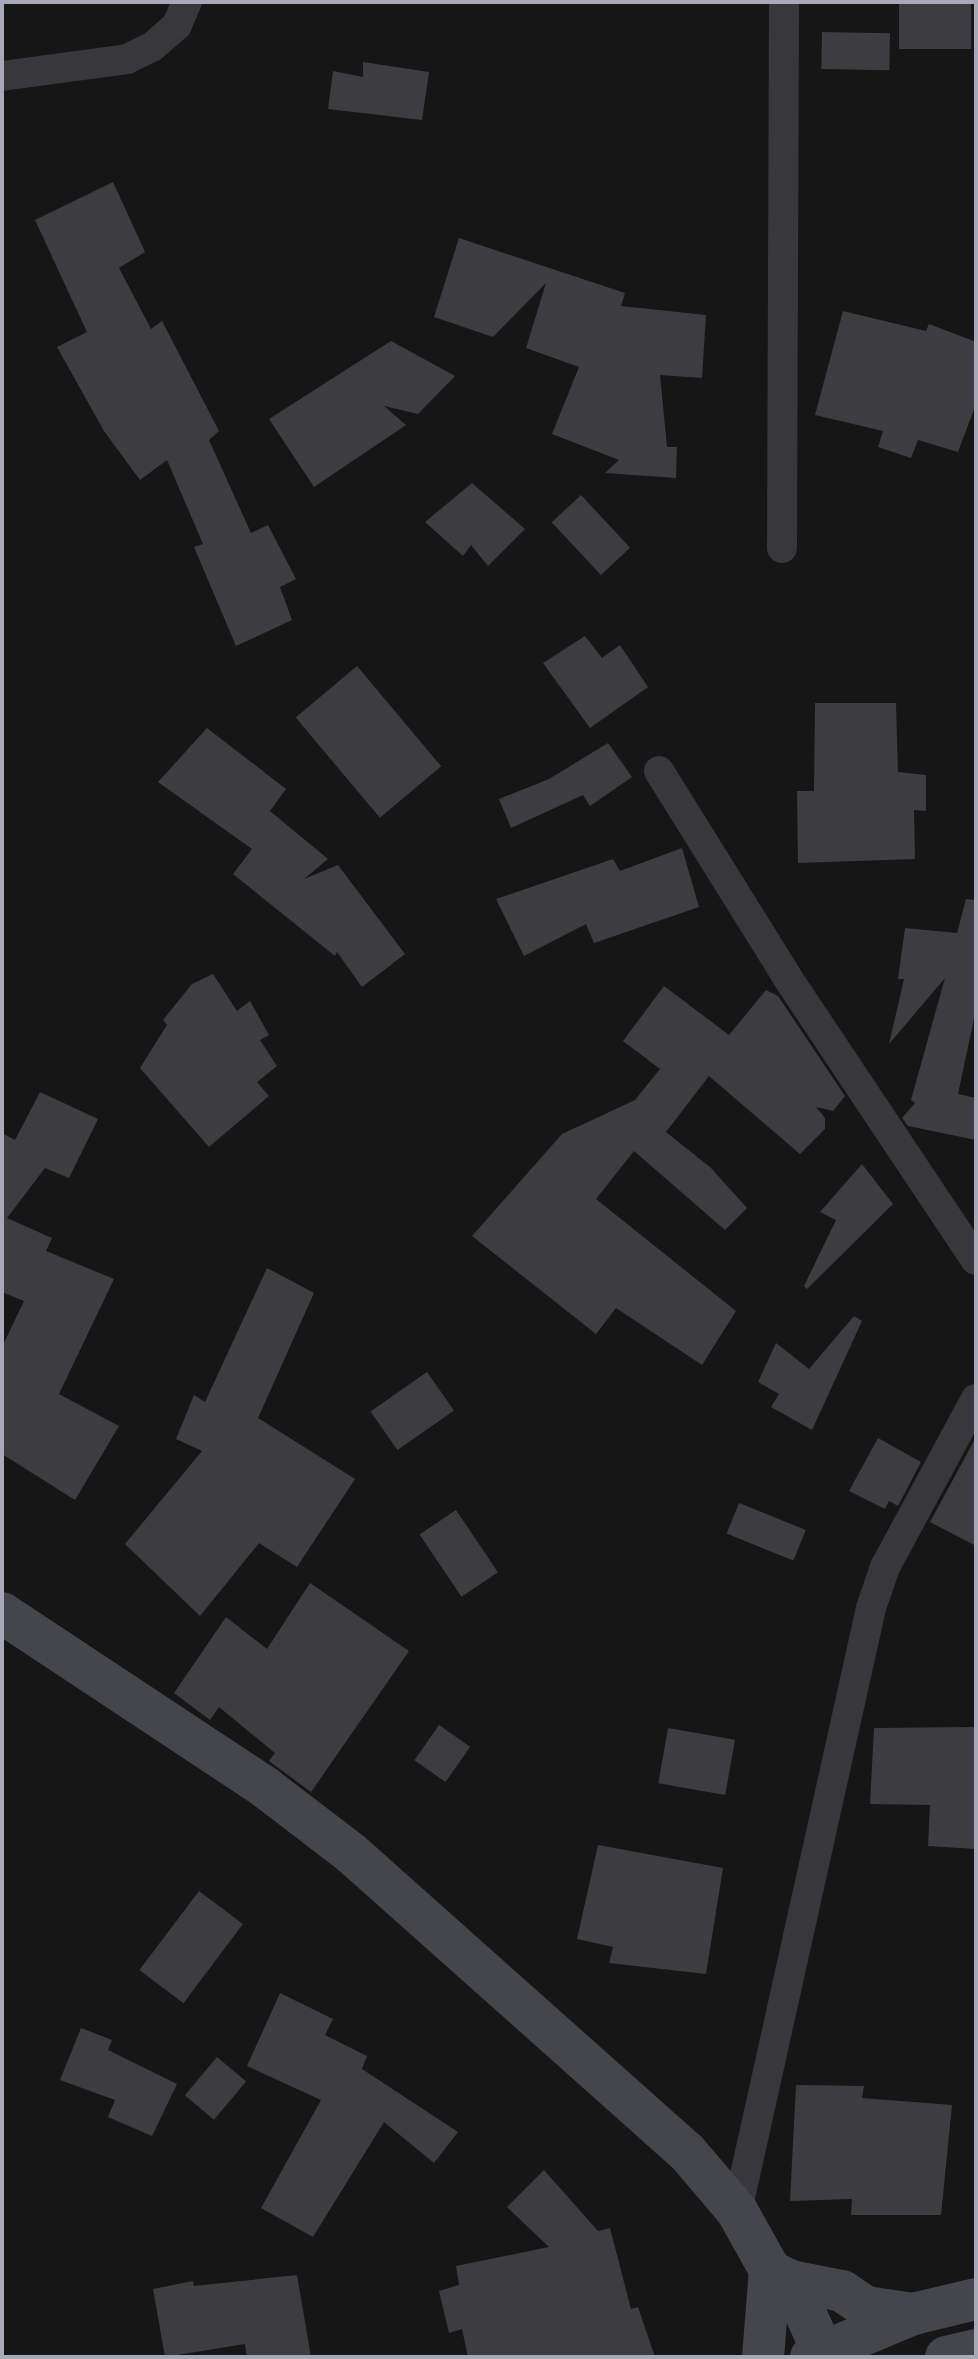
<!DOCTYPE html>
<html>
<head>
<meta charset="utf-8">
<style>
	body { margin:0 }
	#map { position:relative; width:978px; height:2359px; overflow:hidden; background:#161617; font-family:Signika,sans-serif }
	div>[style] { position:absolute }
	[style*='--x'] { left:calc(var(--x)*1px); top:calc(var(--y)*1px); width:calc(var(--w)*1px); rotate:calc(var(--a)*1deg) }
	.building>* { inset:0; background:#3d3d41; transform-origin:0 0 }
	.street>* { height:30px; margin:-15px; padding:0 15px; transform-origin:15px; border-radius:15px; background:#37373c }
	.secondary>* { height:42px; margin:-21px; padding:0 21px; transform-origin:21px; border-radius:21px; background:#45454c }
	span { translate:-50% -50%; white-space:nowrap; text-align:center; line-height:1.15; -webkit-text-stroke:8px #111112; paint-order:stroke }
	.frame { position:absolute; inset:0; border:4px solid #a8a9b7; pointer-events:none }
</style>
</head>
<body>
<div id="map">
	<div class="building">
		<div style="left:899px;top:2px;width:72px;height:47px"></div>
		<div style="left:822px;top:32px;width:68px;height:37px;rotate:1deg"></div>
		<div style="clip-path:polygon(363px 62px,429px 72px,422px 120px,328px 109px,333px 71px,363px 77px)"></div>
		<div style="clip-path:polygon(113px 182px,145px 252px,119px 268px,151px 329px,162px 321px,219px 431px,209px 440px,251px 533px,268px 525px,296px 579px,280px 587px,292px 620px,236px 646px,194px 547px,203px 544px,167px 460px,140px 480px,104px 431px,57px 347px,87px 332px,35px 220px)"></div>
		<div style="clip-path:polygon(459px 238px,625px 293px,621px 306px,706px 315px,702px 378px,660px 375px,667px 447px,677px 447px,676px 478px,605px 473px,619px 460px,552px 434px,579px 367px,526px 348px,546px 283px,493px 337px,434px 317px)"></div>
		<div style="clip-path:polygon(843px 311px,926px 331px,929px 324px,976px 342px,976px 404px,958px 452px,918px 440px,911px 458px,878px 447px,883px 431px,815px 415px)"></div>
		<div style="clip-path:polygon(391px 341px,455px 376px,418px 414px,384px 406px,406px 425px,314px 487px,269px 419px)"></div>
		<div style="clip-path:polygon(472px 483px,525px 529px,488px 566px,471px 545px,463px 556px,425px 522px)"></div>
		<div style="left:581px;top:495px;width:72px;height:40px;rotate:47deg"></div>
		<div style="clip-path:polygon(585px 636px,602px 658px,620px 645px,648px 687px,590px 728px,543px 663px)"></div>
		<div style="left:357px;top:666px;width:131px;height:80px;rotate:50deg"></div>
		<div style="clip-path:polygon(815px 703px,896px 703px,898px 772px,926px 775px,926px 811px,914px 810px,915px 859px,798px 863px,797px 791px,814px 791px)"></div>
		<div style="clip-path:polygon(207px 728px,286px 789px,270px 811px,328px 859px,304px 879px,338px 865px,405px 954px,362px 987px,337px 952px,335px 956px,233px 874px,252px 849px,158px 782px)"></div>
		<div style="clip-path:polygon(608px 743px,632px 777px,590px 806px,583px 795px,511px 828px,499px 799px,549px 779px)"></div>
		<div style="clip-path:polygon(682px 848px,699px 907px,594px 943px,586px 924px,524px 956px,496px 899px,613px 859px,620px 871px)"></div>
		<div style="clip-path:polygon(966px 899px,976px 900px,976px 1009px,958px 1094px,976px 1098px,976px 1140px,908px 1126px,902px 1118px,915px 1103px,911px 1100px,945px 978px,889px 1044px,904px 979px,898px 979px,905px 928px,957px 933px)"></div>
		<div style="clip-path:polygon(213px 974px,237px 1011px,250px 1001px,269px 1035px,260px 1040px,277px 1066px,257px 1082px,269px 1096px,209px 1147px,140px 1068px,167px 1025px,163px 1020px,192px 984px)"></div>
		<div style="clip-path:polygon(664px 986px,729px 1035px,766px 990px,778px 996px,845px 1096px,833px 1111px,816px 1107px,825px 1118px,825px 1129px,800px 1154px,709px 1076px,666px 1132px,711px 1168px,747px 1208px,725px 1230px,634px 1151px,596px 1199px,736px 1311px,702px 1365px,616px 1308px,596px 1334px,472px 1236px,562px 1134px,635px 1100px,660px 1069px,623px 1041px)"></div>
		<div style="clip-path:polygon(40px 1092px,98px 1119px,69px 1178px,45px 1168px,7px 1218px,52px 1238px,46px 1251px,114px 1279px,59px 1394px,119px 1426px,75px 1500px,2px 1454px,2px 1347px,24px 1301px,2px 1292px,2px 1133px,15px 1140px)"></div>
		<div style="clip-path:polygon(862px 1164px,893px 1204px,807px 1289px,804px 1286px,836px 1220px,820px 1212px)"></div>
		<div style="clip-path:polygon(267px 1268px,314px 1293px,258px 1418px,355px 1479px,297px 1567px,259px 1543px,200px 1616px,125px 1544px,202px 1451px,176px 1439px,194px 1395px,205px 1402px)"></div>
		<div style="clip-path:polygon(854px 1316px,862px 1321px,812px 1430px,771px 1407px,779px 1394px,758px 1382px,776px 1343px,809px 1369px)"></div>
		<div style="left:427px;top:1372px;width:47px;height:69px;rotate:55deg"></div>
		<div style="clip-path:polygon(976px 1437px,976px 1546px,930px 1522px)"></div>
		<div style="clip-path:polygon(878px 1438px,921px 1462px,898px 1506px,889px 1501px,885px 1509px,849px 1491px)"></div>
		<div style="left:739px;top:1503px;width:72px;height:33px;rotate:22deg"></div>
		<div style="left:456px;top:1510px;width:75px;height:44px;rotate:56deg"></div>
		<div style="clip-path:polygon(310px 1583px,409px 1651px,311px 1792px,269px 1761px,275px 1753px,219px 1707px,210px 1720px,174px 1693px,226px 1617px,267px 1649px)"></div>
		<div style="left:439px;top:1725px;width:38px;height:43px;rotate:35deg"></div>
		<div style="clip-path:polygon(976px 1727px,976px 1849px,928px 1846px,930px 1805px,870px 1804px,874px 1728px)"></div>
		<div style="left:668px;top:1728px;width:68px;height:56px;rotate:10deg"></div>
		<div style="clip-path:polygon(598px 1845px,723px 1868px,706px 1974px,609px 1963px,613px 1947px,577px 1939px)"></div>
		<div style="left:199px;top:1891px;width:55px;height:99px;rotate:37deg"></div>
		<div style="clip-path:polygon(280px 1993px,333px 2019px,325px 2035px,367px 2056px,362px 2069px,458px 2132px,434px 2163px,384px 2122px,313px 2237px,261px 2208px,321px 2100px,247px 2066px)"></div>
		<div style="clip-path:polygon(81px 2028px,112px 2040px,108px 2050px,177px 2084px,152px 2136px,108px 2117px,115px 2100px,60px 2080px)"></div>
		<div style="left:217px;top:2057px;width:38px;height:50px;rotate:40deg"></div>
		<div style="clip-path:polygon(796px 2085px,864px 2086px,862px 2098px,952px 2105px,941px 2215px,851px 2215px,852px 2199px,790px 2201px)"></div>
		<div style="clip-path:polygon(544px 2170px,598px 2231px,610px 2228px,631px 2309px,638px 2307px,655px 2357px,468px 2357px,462px 2329px,449px 2333px,439px 2291px,459px 2285px,456px 2266px,549px 2247px,507px 2207px)"></div>
		<div style="clip-path:polygon(297px 2275px,311px 2357px,247px 2357px,245px 2344px,165px 2357px,153px 2289px,193px 2281px,194px 2286px)"></div>
	</div>
	<div class="street">
		<div style="--x:2;--y:76;--w:126;--a:-7.7"></div>
		<div style="--x:127;--y:59;--w:28;--a:-26"></div>
		<div style="--x:152;--y:47;--w:33;--a:-41"></div>
		<div style="--x:177;--y:25;--w:25;--a:-67"></div>
		<div style="--x:782;--y:548;--w:546;--a:-89.79"></div>
		<div style="--x:659;--y:771;--w:243;--a:58.1"></div>
		<div style="--x:787;--y:977;--w:340;--a:56.3"></div>
		<div style="--x:737;--y:2211;--w:618;--a:-77.47"></div>
		<div style="--x:871;--y:1608;--w:43;--a:-71.1"></div>
		<div style="--x:885;--y:1567;--w:191;--a:-61.6"></div>
	</div>
	<div class="secondary">
		<div style="--x:2;--y:1613;--w:317;--a:33.5"></div>
		<div style="--x:266;--y:1788;--w:107;--a:37.4"></div>
		<div style="--x:351;--y:1853;--w:448;--a:41.7"></div>
		<div style="--x:686;--y:2151;--w:79;--a:49.6"></div>
		<div style="--x:737;--y:2211;--w:68;--a:60.8"></div>
		<div style="--x:770;--y:2270;--w:87;--a:94.6"></div>
		<div style="--x:770;--y:2271;--w:23;--a:25"></div>
		<div style="--x:791;--y:2281;--w:83;--a:65.9"></div>
		<div style="--x:791;--y:2281;--w:52;--a:11.1"></div>
		<div style="--x:842;--y:2291;--w:29;--a:34"></div>
		<div style="--x:866;--y:2307;--w:48;--a:8.5"></div>
		<div style="--x:811;--y:2357;--w:111;--a:-22.9"></div>
		<div style="--x:913;--y:2314;--w:65;--a:-13.4"></div>
		<div style="--x:946;--y:2357;--w:31;--a:-13"></div>
	</div>
	<div class="frame"></div>
</div>
</body>
</html>
